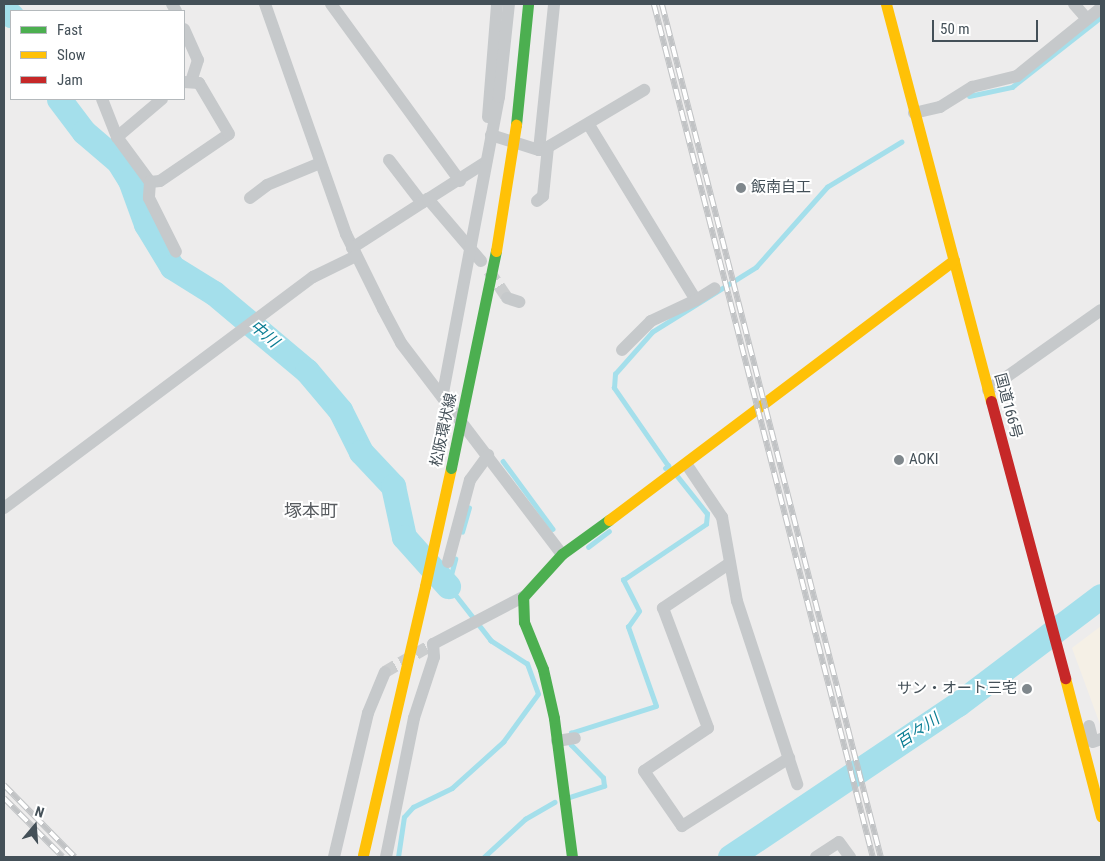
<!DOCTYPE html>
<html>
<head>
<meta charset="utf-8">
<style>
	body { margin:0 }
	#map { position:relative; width:1105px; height:861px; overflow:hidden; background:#edecec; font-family:"Roboto Condensed","Noto Sans JP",sans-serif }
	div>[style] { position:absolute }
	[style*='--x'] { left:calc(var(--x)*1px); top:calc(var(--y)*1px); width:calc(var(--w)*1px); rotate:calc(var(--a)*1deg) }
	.commercial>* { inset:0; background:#f5f0e6 }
	.stream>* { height:4.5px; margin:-2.25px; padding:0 2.25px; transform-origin:2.25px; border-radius:2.25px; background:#a4dfeb }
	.river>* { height:25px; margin:-12.5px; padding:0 12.5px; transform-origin:12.5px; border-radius:12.5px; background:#a4dfeb }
	.street-tunnel>* { height:12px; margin-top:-6px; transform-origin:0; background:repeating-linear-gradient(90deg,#cbcdce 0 12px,transparent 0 18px) }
	.street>* { height:12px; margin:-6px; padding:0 6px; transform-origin:6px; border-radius:6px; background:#c6c9cb }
	.fast>* { height:11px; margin:-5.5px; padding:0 5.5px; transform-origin:5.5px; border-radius:5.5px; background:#4caf50 }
	.slow>* { height:11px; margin:-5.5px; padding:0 5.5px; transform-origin:5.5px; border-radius:5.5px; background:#ffc107 }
	.jam>* { height:11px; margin:-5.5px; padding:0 5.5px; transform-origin:5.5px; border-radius:5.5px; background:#c62828 }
	.rail>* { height:5.5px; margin-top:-2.75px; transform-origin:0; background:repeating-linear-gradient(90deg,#fff 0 11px,#c1c3c5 0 22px); box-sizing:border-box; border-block:1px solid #c1c3c5 }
	.fast-bridge>* { height:11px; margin:-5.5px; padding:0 5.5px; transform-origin:5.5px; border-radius:5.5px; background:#4caf50 }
	.slow-bridge>* { height:11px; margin:-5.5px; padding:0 5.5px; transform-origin:5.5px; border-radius:5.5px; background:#ffc107 }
	.dots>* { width:14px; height:14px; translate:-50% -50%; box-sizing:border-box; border:2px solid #fff; border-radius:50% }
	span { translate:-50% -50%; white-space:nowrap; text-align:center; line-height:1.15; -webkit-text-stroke:4px #fff; paint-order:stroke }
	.poi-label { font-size:15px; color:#445058 }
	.left { translate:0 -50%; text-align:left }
	.right { translate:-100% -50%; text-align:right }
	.street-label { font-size:15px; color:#445058 }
	.water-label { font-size:16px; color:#0c7e94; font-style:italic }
	.quarter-label { font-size:18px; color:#585c60 }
	.frame { position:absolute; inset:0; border:5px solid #445058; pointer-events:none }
	.legend { position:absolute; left:10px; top:10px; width:175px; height:90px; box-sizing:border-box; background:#fff; border:1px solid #b4b9bc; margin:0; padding:6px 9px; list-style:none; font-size:15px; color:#445058 }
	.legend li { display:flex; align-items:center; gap:10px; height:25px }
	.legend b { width:25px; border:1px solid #b4b9bc }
	.north { position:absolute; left:10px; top:801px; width:50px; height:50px; -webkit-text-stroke:4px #fff; paint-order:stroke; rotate:18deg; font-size:14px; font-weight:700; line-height:20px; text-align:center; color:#445058 }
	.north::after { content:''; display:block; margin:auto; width:18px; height:22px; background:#445058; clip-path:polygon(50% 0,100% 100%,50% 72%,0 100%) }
	.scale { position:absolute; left:932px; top:20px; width:106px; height:22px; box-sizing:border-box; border:2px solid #445058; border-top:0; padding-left:6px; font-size:15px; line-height:18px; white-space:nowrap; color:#445058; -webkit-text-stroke:4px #fff; paint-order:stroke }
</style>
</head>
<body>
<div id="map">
	<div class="commercial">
		<div style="clip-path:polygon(1101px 626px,1101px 727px,1072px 648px)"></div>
	</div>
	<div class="stream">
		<div style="--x:969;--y:96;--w:44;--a:-11.8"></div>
		<div style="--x:1012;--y:87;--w:113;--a:-38.2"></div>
		<div style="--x:503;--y:461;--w:84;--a:53.7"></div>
		<div style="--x:665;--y:468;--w:4;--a:-34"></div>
		<div style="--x:668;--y:466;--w:95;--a:-124.7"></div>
		<div style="--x:614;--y:388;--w:14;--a:-86"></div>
		<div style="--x:615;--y:374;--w:56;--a:-48.6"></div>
		<div style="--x:652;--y:332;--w:123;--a:-32"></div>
		<div style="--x:756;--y:267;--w:107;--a:-48.4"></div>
		<div style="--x:827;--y:187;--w:87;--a:-31.3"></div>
		<div style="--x:462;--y:532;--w:25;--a:-74"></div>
		<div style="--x:588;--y:547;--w:26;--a:-37"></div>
		<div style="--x:570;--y:797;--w:36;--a:-18"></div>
		<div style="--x:604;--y:786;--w:8;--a:-97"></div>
		<div style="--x:603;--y:778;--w:46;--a:-134.1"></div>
		<div style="--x:571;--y:745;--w:12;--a:-90"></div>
		<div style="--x:571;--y:733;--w:89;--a:-17.6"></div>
		<div style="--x:656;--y:706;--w:84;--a:-109.5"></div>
		<div style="--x:628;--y:627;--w:19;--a:-55"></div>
		<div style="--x:639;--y:611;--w:35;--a:-117"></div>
		<div style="--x:623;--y:580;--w:100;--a:-34"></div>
		<div style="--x:706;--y:524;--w:10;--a:-84"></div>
		<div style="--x:707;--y:514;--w:50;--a:-128.5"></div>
		<div style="--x:398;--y:857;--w:40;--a:-81.5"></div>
		<div style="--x:404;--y:817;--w:13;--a:-48"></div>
		<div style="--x:413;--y:807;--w:43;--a:-26"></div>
		<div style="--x:452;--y:788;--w:69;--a:-42"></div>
		<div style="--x:503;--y:742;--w:59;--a:-53.9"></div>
		<div style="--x:538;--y:694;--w:32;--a:-110"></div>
		<div style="--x:527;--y:664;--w:43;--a:-147.4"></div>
		<div style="--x:491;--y:641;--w:70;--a:-128"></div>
		<div style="--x:448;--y:586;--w:28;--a:-75"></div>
		<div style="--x:484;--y:857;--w:56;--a:-42.8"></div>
		<div style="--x:525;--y:819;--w:34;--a:-30"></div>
	</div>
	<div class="river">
		<div style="--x:4;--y:10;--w:9;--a:36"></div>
		<div style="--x:59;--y:99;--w:41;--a:52.9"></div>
		<div style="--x:84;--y:132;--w:45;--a:40.5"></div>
		<div style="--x:118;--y:161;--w:22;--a:58"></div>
		<div style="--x:130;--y:180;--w:47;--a:70"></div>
		<div style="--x:146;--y:224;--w:50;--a:58.8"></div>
		<div style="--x:172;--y:267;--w:49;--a:31.8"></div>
		<div style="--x:214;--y:293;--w:121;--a:40"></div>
		<div style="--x:307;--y:371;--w:51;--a:49.8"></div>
		<div style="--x:340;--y:410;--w:47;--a:63.4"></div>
		<div style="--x:361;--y:452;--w:47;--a:46.7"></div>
		<div style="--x:393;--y:486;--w:52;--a:77.8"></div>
		<div style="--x:404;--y:537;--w:66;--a:48.1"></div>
		<div style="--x:730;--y:857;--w:275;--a:-33.9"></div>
		<div style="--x:958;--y:704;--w:179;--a:-37.1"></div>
	</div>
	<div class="street-tunnel">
		<div style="--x:489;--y:271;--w:32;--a:56"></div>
		<div style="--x:385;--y:672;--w:56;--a:-30.3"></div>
	</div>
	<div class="street">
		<div style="--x:172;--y:4;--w:8;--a:60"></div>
		<div style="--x:265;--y:4;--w:244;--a:70.6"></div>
		<div style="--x:346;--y:234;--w:84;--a:63.7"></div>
		<div style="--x:383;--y:309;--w:38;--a:62"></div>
		<div style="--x:401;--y:343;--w:265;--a:52.7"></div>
		<div style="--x:331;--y:4;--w:219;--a:53.9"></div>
		<div style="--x:1074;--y:4;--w:18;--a:49"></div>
		<div style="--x:184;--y:29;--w:34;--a:66"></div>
		<div style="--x:198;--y:60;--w:23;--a:108"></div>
		<div style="--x:102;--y:99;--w:41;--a:68.5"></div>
		<div style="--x:162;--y:99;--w:59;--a:139.8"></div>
		<div style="--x:117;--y:137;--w:56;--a:53.7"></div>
		<div style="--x:150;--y:182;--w:10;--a:-6"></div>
		<div style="--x:160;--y:181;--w:83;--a:-34.3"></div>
		<div style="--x:229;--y:134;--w:59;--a:-120.5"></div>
		<div style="--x:199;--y:83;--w:15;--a:-176"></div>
		<div style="--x:914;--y:113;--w:27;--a:-13"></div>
		<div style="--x:940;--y:107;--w:38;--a:-32"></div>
		<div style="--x:972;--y:87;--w:46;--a:-13.7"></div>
		<div style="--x:1017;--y:76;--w:108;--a:-39"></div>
		<div style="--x:488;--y:117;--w:113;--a:-85.4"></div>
		<div style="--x:589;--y:125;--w:205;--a:58.6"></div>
		<div style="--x:696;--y:300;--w:50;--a:155"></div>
		<div style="--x:651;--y:321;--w:41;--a:135"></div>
		<div style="--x:491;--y:135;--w:50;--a:17.4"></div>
		<div style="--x:539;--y:150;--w:9;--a:-18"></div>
		<div style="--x:548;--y:147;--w:112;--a:-30.7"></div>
		<div style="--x:539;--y:150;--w:147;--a:-84.1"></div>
		<div style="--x:389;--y:160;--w:54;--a:52.5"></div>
		<div style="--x:150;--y:182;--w:16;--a:94"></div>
		<div style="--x:149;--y:198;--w:60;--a:63.4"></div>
		<div style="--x:250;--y:198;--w:21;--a:-37"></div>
		<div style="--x:267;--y:185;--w:57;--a:-22.5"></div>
		<div style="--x:537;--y:201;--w:8;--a:-40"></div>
		<div style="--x:543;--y:196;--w:49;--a:-84.2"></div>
		<div style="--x:352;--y:248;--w:90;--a:-32.8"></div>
		<div style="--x:481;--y:261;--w:82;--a:-130.5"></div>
		<div style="--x:428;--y:199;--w:69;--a:-32.5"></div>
		<div style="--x:507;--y:298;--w:13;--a:18"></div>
		<div style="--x:696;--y:300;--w:22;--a:-32"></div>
		<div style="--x:988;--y:390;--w:138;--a:-35.3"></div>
		<div style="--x:443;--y:393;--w:301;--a:-79.3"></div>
		<div style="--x:499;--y:97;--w:94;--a:-83.9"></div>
		<div style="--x:687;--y:465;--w:63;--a:56.1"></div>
		<div style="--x:722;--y:517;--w:85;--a:79.9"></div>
		<div style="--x:737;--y:601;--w:193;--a:71.8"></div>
		<div style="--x:4;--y:508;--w:386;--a:-36.8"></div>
		<div style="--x:313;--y:277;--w:48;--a:-26"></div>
		<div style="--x:448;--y:562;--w:85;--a:-75"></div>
		<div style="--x:470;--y:480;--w:31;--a:-54"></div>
		<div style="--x:730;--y:563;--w:81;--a:146.1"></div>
		<div style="--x:663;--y:608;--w:128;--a:69.4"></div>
		<div style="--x:708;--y:728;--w:77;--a:146.1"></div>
		<div style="--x:644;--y:771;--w:67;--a:55.4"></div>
		<div style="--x:682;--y:826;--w:127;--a:-32.4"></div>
		<div style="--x:1089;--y:726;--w:16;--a:76"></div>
		<div style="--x:1093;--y:742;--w:9;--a:-21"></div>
		<div style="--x:557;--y:741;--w:18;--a:-9"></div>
		<div style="--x:334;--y:857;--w:148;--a:-76.7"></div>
		<div style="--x:368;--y:713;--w:44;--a:-67.5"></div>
		<div style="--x:386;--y:857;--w:142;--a:-78.6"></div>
		<div style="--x:414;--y:718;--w:64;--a:-71.8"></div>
		<div style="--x:434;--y:657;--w:13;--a:-94"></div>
		<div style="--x:433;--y:644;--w:102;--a:-27.6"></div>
		<div style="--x:816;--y:857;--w:27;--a:-33"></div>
		<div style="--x:839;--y:842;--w:19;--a:54"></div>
	</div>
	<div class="fast">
		<div style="--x:516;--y:125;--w:122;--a:-84.3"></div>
		<div style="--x:572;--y:857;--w:140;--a:-97.4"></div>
		<div style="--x:554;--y:718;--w:50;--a:-102.7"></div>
		<div style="--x:543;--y:669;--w:51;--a:-112"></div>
		<div style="--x:524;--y:622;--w:25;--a:-92"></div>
		<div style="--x:523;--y:597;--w:58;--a:-47.8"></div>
		<div style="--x:562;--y:554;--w:58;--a:-35.9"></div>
	</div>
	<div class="slow">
		<div style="--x:886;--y:4;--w:411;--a:75.2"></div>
		<div style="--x:609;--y:520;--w:432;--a:-37"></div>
		<div style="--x:425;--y:586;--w:121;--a:-77.6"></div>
		<div style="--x:1065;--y:678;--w:143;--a:75.4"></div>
	</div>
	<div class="jam">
		<div style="--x:991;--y:401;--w:287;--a:75"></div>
	</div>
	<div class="rail">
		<div style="--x:654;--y:4;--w:881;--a:75.6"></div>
		<div style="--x:662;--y:4;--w:881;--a:75.6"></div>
		<div style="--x:4;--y:785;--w:101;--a:45.4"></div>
		<div style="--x:4;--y:798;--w:83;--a:45"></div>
	</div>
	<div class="fast-bridge">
		<div style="--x:451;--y:468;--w:222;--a:-78.3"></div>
	</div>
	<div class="slow-bridge">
		<div style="--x:496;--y:251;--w:128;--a:-81"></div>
		<div style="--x:363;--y:855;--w:276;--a:-77"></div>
	</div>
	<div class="dots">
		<div style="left:741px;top:188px;background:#7f878c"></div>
		<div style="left:899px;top:460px;background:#7f878c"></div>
		<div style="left:1027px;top:689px;background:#7f878c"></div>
	</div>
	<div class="poi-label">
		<span class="left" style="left:751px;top:188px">飯南自工</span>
		<span class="left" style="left:909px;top:460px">AOKI</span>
		<span class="right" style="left:1017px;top:689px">サン・オート三宅</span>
	</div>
	<div class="street-label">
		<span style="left:1008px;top:406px;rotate:75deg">国道166号</span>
		<span style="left:444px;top:430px;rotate:-78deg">松阪環状線</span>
	</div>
	<div class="water-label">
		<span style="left:264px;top:334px;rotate:40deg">中川</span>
		<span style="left:918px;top:731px;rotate:-34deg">百々川</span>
	</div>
	<div class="quarter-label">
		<span style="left:311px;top:511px">塚本町</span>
	</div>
	<div class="frame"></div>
	<ul class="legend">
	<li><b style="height:6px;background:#4caf50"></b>Fast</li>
	<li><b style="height:6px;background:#ffc107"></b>Slow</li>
	<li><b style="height:6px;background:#c62828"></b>Jam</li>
	</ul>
	<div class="north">N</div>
	<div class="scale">50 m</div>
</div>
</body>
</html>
